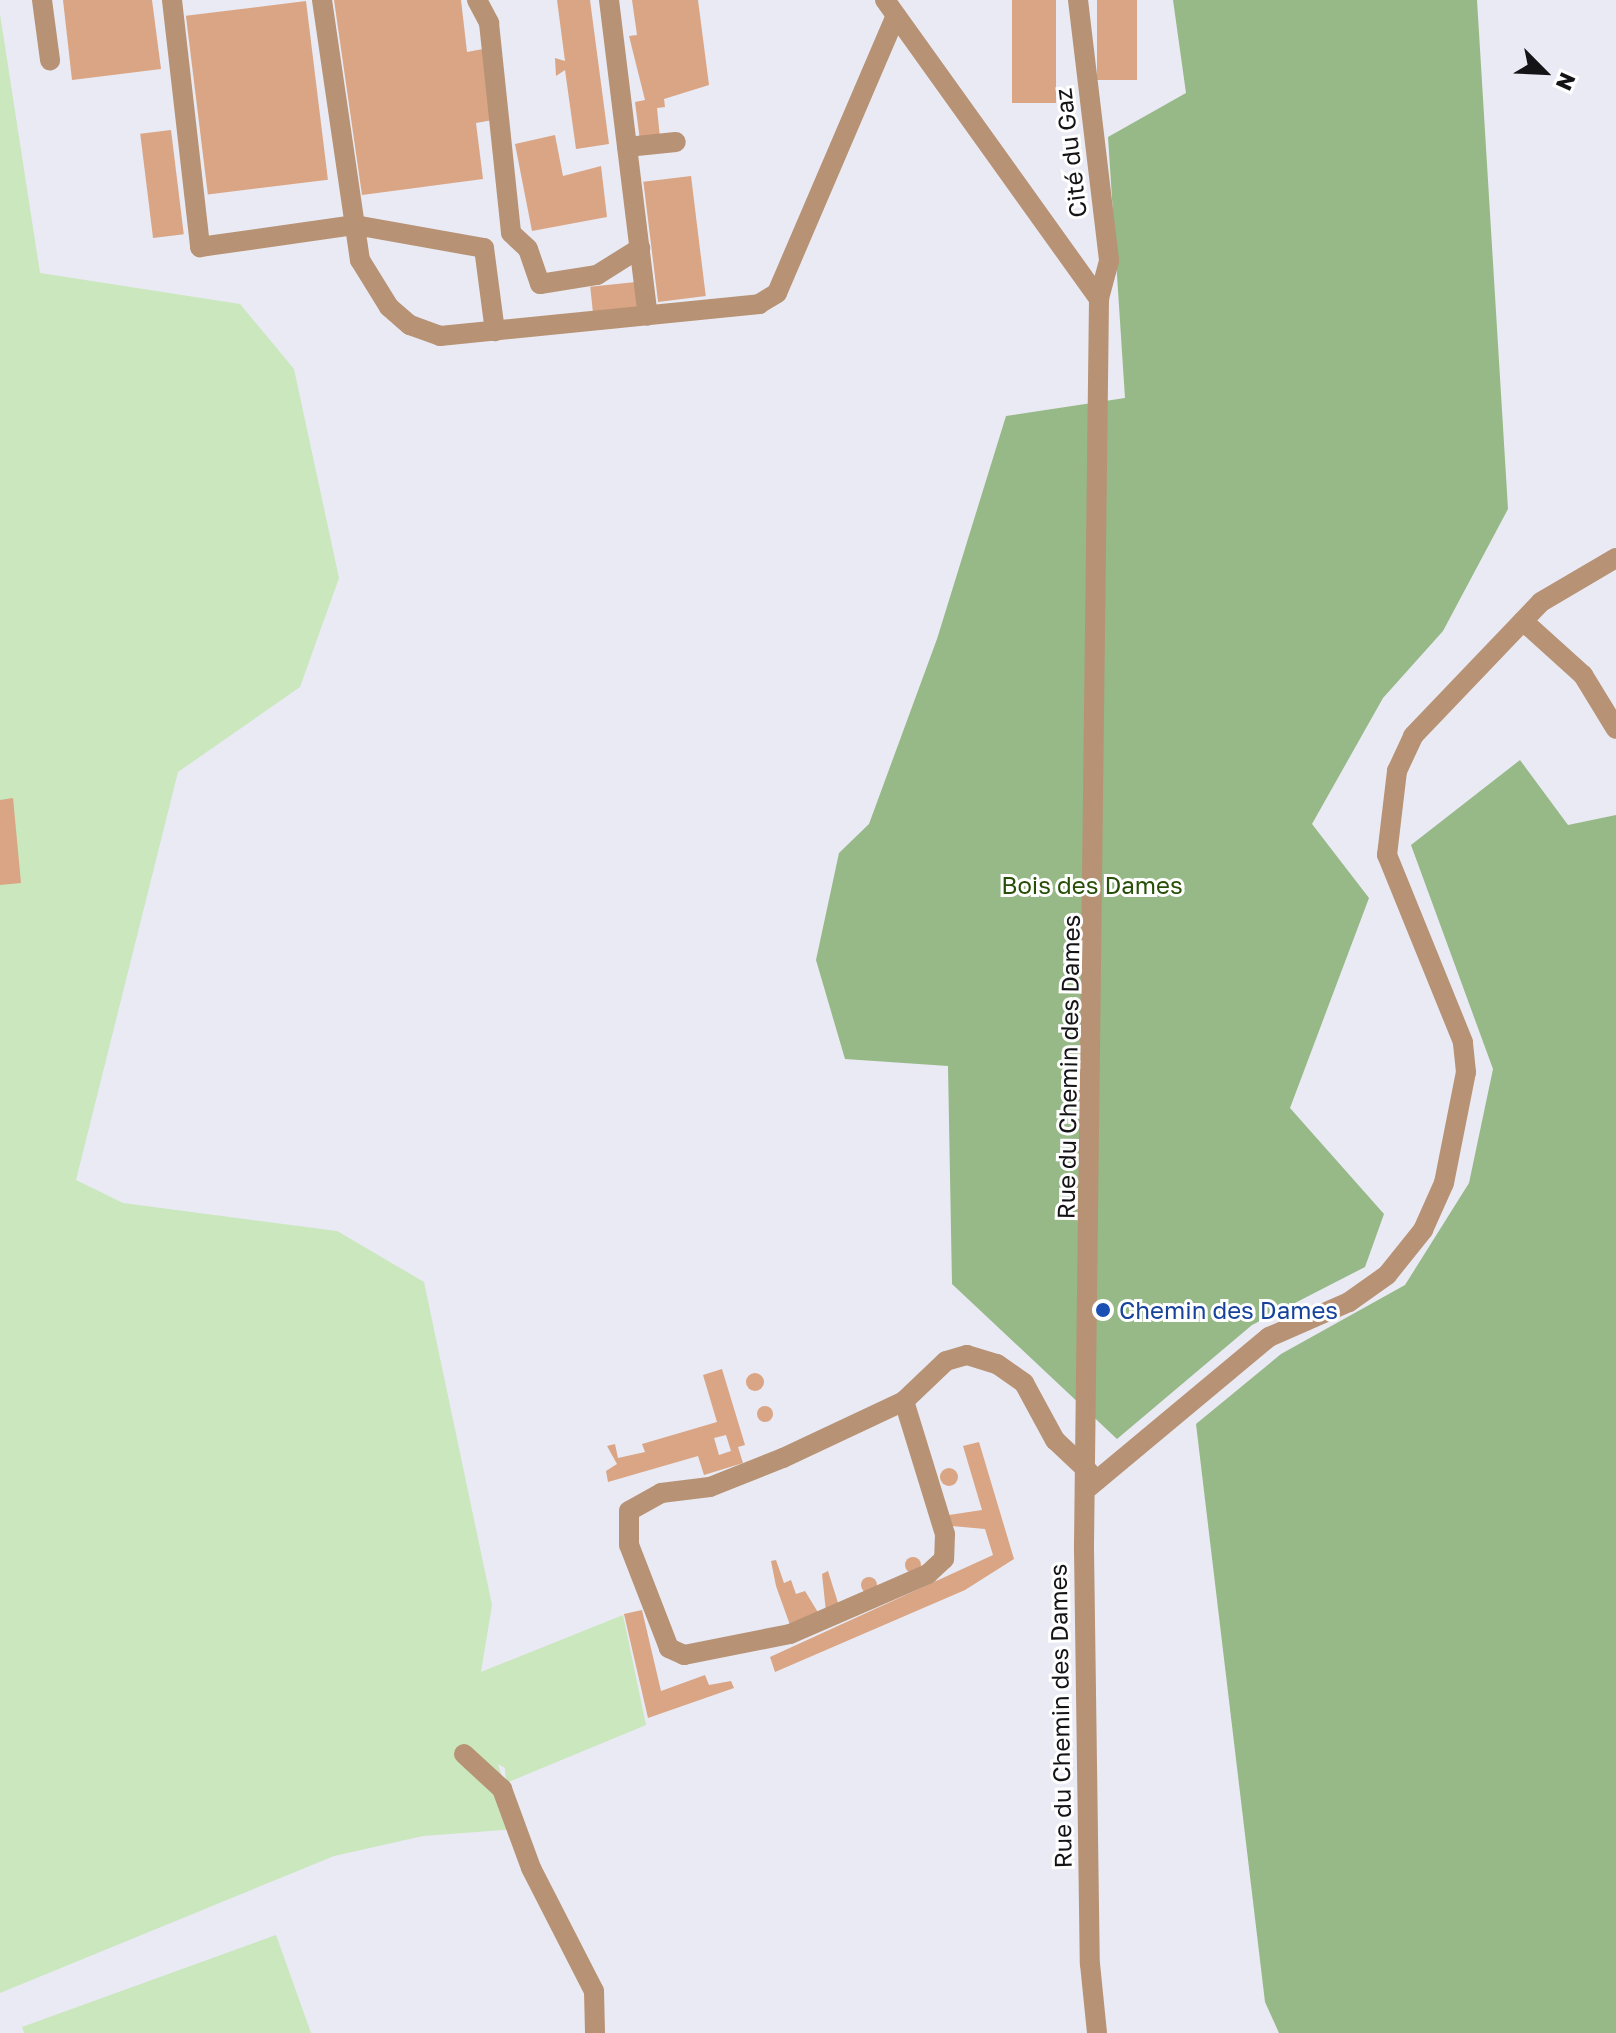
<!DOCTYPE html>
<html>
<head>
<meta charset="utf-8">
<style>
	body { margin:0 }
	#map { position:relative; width:1616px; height:2033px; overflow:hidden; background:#e9eaf3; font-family:"Golos Text",sans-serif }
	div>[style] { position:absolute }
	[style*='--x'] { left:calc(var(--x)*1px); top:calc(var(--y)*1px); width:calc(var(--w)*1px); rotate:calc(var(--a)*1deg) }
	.green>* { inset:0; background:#cae7bd }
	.forest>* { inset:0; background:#97b887 }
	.building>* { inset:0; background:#d9a584; transform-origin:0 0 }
	.round { border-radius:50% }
	.minor>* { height:20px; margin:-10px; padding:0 10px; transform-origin:10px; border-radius:10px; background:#b79274 }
	.dots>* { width:22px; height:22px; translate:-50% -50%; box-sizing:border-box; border:4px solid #fff; border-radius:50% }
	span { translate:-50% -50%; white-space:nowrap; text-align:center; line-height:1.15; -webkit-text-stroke:6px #fff; paint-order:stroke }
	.street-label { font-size:24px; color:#141417 }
	.park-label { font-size:24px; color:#274f08 }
	.transit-label { font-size:24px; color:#164399 }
	.left { translate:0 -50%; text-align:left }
	.north { position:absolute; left:1504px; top:32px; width:80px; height:80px; -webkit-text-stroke:6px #fff; paint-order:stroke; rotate:114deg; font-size:22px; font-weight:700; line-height:32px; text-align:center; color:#141417 }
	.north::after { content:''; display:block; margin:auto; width:28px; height:36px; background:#141417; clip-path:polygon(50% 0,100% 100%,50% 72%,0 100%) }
</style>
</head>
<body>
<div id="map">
	<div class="green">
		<div style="clip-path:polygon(0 14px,40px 273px,240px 304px,294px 369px,339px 578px,300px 687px,178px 772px,76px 1180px,123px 1203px,337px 1231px,424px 1282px,492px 1605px,481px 1672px,623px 1615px,646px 1725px,506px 1783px,505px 1768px,498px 1764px,518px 1829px,423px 1836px,334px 1856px,0 1993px)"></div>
		<div style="clip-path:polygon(276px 1935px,311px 2033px,24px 2033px,22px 2027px)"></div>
	</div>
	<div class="forest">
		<div style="clip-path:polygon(1173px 0,1477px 0,1508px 509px,1443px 631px,1383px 698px,1312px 824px,1369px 898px,1290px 1108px,1384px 1214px,1365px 1267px,1252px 1325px,1117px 1439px,952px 1284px,948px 1066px,845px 1059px,816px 960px,839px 853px,869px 824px,937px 639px,1006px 416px,1125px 398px,1108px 137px,1186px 93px)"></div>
		<div style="clip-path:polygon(1520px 760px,1568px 825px,1616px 815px,1616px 2033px,1279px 2033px,1265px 2002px,1196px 1424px,1281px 1354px,1405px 1285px,1469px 1183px,1493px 1069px,1411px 845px)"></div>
	</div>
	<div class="building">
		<div style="clip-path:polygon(63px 0,152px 0,161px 69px,72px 80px)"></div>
		<div style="clip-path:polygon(334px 0,461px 0,467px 52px,483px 49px,493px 120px,476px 123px,483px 179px,362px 195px)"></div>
		<div style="clip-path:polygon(557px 0,590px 0,609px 144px,576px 149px,565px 70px,556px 76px,555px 58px,565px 61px)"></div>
		<div style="clip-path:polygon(632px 0,698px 0,709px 85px,664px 99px,665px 107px,657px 108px,660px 138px,640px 141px,635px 102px,645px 100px,629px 36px,637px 35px)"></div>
		<div style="left:1012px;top:0;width:44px;height:103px"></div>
		<div style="left:1097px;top:0;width:40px;height:80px"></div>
		<div style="left:306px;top:1px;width:180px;height:121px;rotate:83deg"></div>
		<div style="left:171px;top:130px;width:105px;height:31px;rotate:83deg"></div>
		<div style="clip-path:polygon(555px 135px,563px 176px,601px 166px,607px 217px,532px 231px,515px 144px)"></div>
		<div style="left:691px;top:176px;width:121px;height:48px;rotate:83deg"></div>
		<div style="left:636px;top:282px;width:31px;height:46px;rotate:84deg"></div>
		<div style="clip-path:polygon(13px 798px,21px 883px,0 885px,0 800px)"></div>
		<div style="clip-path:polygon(evenodd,722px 1369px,745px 1445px,738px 1447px,743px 1463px,704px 1475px,698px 1456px,608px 1482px,606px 1471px,617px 1464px,607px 1446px,615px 1444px,618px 1458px,645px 1452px,642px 1444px,717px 1422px,703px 1375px,722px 1369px,726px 1435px,731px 1451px,719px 1455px,714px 1438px,726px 1435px)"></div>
		<div class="round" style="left:746px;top:1373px;width:18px;height:18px"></div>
		<div class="round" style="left:757px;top:1406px;width:16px;height:16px"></div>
		<div style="clip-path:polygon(979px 1442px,1014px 1559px,965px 1590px,775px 1672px,770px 1657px,993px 1555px,985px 1529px,952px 1526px,949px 1515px,982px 1510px,963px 1446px)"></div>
		<div class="round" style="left:940px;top:1468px;width:18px;height:18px"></div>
		<div class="round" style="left:905px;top:1557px;width:16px;height:16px"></div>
		<div style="clip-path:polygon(776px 1560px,784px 1583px,791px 1580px,796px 1594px,805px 1591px,819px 1614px,790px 1625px,776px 1586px,771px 1561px)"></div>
		<div style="clip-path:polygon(828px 1571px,839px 1606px,826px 1612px,822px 1574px)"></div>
		<div class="round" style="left:861px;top:1577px;width:16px;height:16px"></div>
		<div style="clip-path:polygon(642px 1610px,661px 1691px,705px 1675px,709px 1685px,731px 1681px,734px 1688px,648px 1718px,624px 1614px)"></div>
	</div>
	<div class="minor">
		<div style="--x:42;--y:0;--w:61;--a:82.4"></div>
		<div style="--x:172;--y:0;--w:249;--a:83.5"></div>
		<div style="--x:200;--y:247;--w:157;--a:-8.1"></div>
		<div style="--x:355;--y:225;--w:131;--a:10.1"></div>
		<div style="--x:484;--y:248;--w:84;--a:82.5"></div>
		<div style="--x:322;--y:0;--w:263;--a:81.7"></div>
		<div style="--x:360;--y:260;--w:55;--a:58.3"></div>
		<div style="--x:389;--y:307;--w:28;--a:41"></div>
		<div style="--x:410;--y:325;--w:32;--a:20"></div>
		<div style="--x:440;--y:336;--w:321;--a:-5.7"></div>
		<div style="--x:759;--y:304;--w:21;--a:-31"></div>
		<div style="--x:777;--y:293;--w:302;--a:-66.8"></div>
		<div style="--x:477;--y:0;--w:26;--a:62"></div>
		<div style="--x:489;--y:23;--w:211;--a:84"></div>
		<div style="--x:511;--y:233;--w:23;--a:43"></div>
		<div style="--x:528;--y:249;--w:37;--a:71"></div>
		<div style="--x:540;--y:284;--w:58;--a:-9"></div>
		<div style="--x:597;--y:275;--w:51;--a:-32.1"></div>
		<div style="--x:609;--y:0;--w:318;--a:83"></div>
		<div style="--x:885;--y:0;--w:368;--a:54.4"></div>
		<div style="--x:1099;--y:299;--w:1250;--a:90.69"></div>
		<div style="--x:1084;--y:1549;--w:415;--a:89.2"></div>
		<div style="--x:1090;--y:1964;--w:69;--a:84.2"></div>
		<div style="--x:1078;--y:0;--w:263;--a:83.2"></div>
		<div style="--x:1109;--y:261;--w:39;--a:105"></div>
		<div style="--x:627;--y:147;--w:49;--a:-5.8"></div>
		<div style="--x:1523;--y:621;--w:81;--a:42"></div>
		<div style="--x:1583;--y:675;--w:63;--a:58.6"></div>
		<div style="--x:904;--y:1401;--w:139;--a:72.9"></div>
		<div style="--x:945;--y:1534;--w:25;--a:92"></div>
		<div style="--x:944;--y:1559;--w:22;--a:137"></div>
		<div style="--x:928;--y:1574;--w:150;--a:156.5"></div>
		<div style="--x:790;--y:1634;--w:108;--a:168.8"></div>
		<div style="--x:684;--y:1655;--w:17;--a:-155"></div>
		<div style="--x:669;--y:1648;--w:110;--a:-111.2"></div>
		<div style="--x:629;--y:1545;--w:34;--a:-90"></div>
		<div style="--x:629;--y:1511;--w:37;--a:-29"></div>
		<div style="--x:661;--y:1493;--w:49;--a:-7"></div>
		<div style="--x:710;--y:1487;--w:79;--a:-21.7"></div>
		<div style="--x:783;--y:1458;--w:134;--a:-25.2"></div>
		<div style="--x:904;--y:1401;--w:58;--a:-43.6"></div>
		<div style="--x:946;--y:1361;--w:22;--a:-16"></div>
		<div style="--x:967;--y:1355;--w:31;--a:17"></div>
		<div style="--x:997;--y:1364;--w:33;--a:35"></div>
		<div style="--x:1024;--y:1383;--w:65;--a:61.5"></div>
		<div style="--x:1055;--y:1440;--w:47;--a:43.3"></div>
		<div style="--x:1089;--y:1487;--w:234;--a:-39.8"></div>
		<div style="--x:1269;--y:1337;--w:87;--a:-23.6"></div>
		<div style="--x:1349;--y:1302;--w:47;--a:-35.4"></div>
		<div style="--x:1387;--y:1275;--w:58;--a:-51.3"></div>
		<div style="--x:1423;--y:1230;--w:51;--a:-65.9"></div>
		<div style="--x:1444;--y:1183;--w:113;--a:-78.8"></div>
		<div style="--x:1466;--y:1072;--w:30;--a:-96"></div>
		<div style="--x:1463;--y:1042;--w:202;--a:-112.1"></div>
		<div style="--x:1387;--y:855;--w:85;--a:-83.2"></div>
		<div style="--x:1397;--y:771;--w:38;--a:-65"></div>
		<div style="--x:1413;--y:736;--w:185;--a:-46.3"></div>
		<div style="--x:1541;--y:602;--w:87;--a:-30.4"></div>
		<div style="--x:464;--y:1754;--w:52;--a:42.6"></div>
		<div style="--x:502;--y:1789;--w:84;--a:69.8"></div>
		<div style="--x:531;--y:1868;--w:138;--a:62.9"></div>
		<div style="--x:594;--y:1991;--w:42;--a:88.6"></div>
	</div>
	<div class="dots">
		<div style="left:1103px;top:1310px;background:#1a4fb4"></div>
	</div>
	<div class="street-label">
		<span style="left:1070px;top:153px;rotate:-97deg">Cité du Gaz</span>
		<span style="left:1068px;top:1067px;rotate:-89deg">Rue du Chemin des Dames</span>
		<span style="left:1060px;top:1716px;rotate:-91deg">Rue du Chemin des Dames</span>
	</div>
	<div class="park-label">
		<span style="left:1092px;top:885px">Bois des Dames</span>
	</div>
	<div class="transit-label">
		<span class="left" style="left:1119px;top:1310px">Chemin des Dames</span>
	</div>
	<div class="north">N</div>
</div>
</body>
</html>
